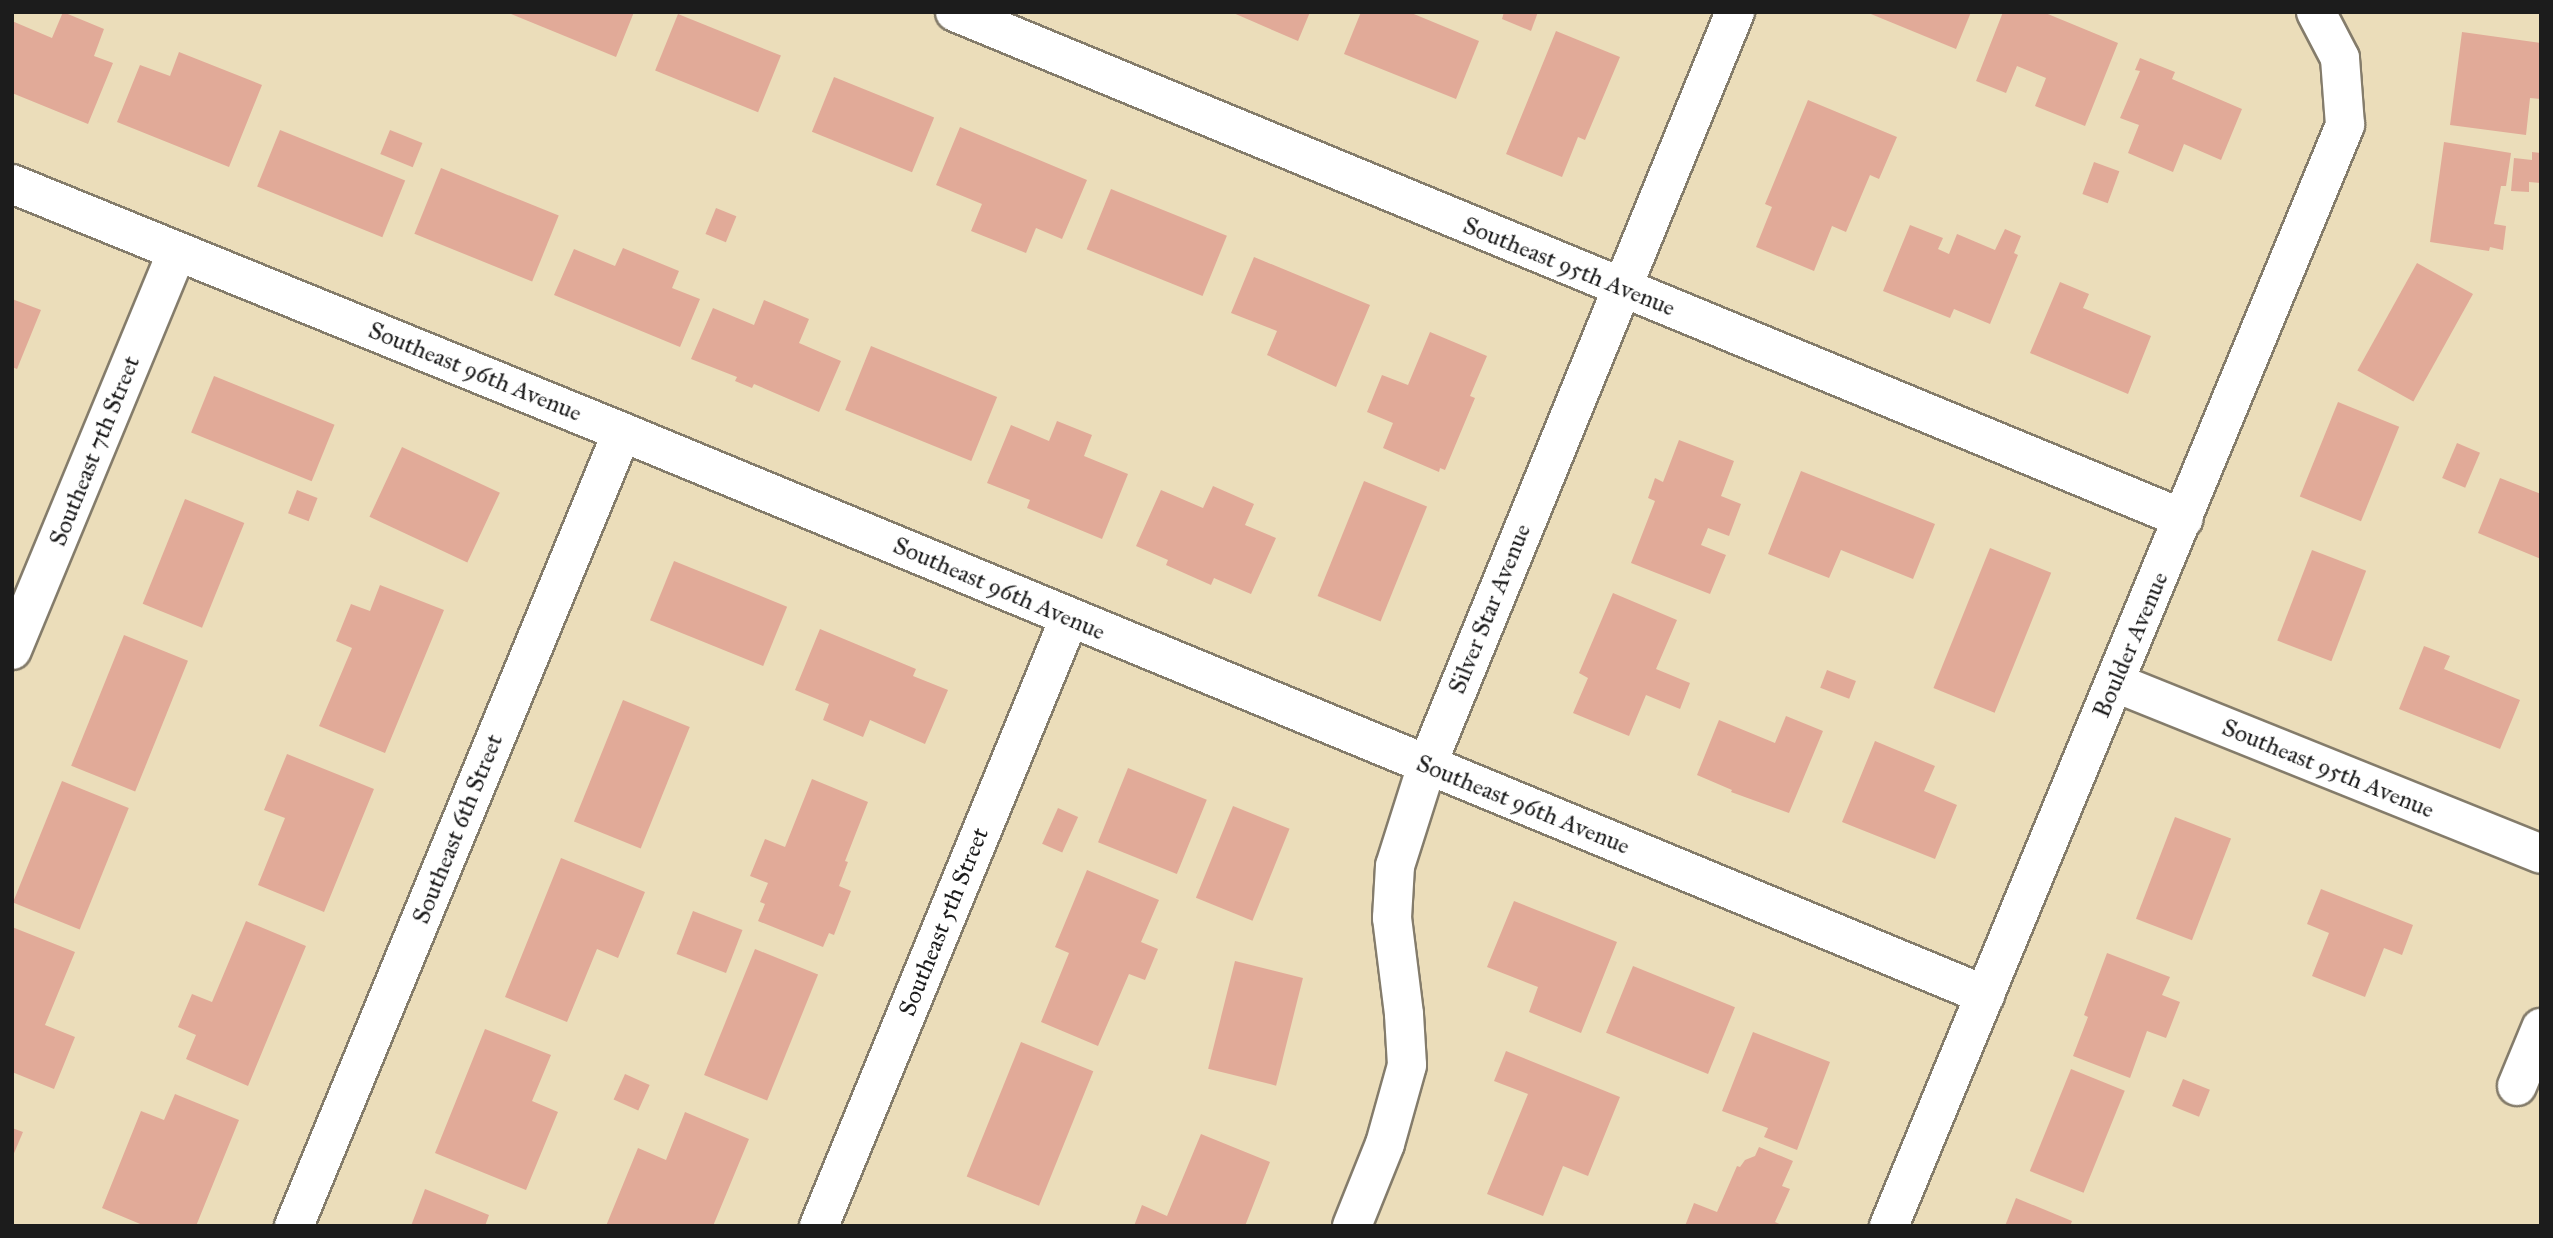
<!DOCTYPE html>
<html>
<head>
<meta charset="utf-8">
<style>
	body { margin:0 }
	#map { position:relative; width:2553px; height:1238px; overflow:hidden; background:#ebddba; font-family:"IM FELL Great Primer",serif }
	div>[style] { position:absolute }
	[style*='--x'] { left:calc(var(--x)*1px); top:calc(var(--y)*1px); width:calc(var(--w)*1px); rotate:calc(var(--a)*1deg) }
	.building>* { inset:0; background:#e1aa98; transform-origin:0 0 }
	.roads { filter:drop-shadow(2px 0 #847c6b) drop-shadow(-2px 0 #847c6b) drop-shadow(0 2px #847c6b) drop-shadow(0 -2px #847c6b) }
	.minor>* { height:38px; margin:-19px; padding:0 19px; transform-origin:19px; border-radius:19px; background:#fff }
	span { translate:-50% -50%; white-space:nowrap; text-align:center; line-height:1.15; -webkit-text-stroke:5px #fff; paint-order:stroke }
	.street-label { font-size:24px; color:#1c1c1c }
	.frame { position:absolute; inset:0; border:14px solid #1c1c1c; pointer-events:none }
</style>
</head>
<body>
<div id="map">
	<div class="building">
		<div style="clip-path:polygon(63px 12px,104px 29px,94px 56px,113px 63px,88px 124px,12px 93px,12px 21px,52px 38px)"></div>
		<div style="clip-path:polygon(506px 12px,634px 12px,616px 57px)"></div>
		<div style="clip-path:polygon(1231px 12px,1310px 12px,1298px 41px)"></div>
		<div style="clip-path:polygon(1361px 12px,1409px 12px,1479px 41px,1456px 99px,1344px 54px)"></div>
		<div style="clip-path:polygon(1504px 12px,1538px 12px,1531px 31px,1502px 19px)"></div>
		<div style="clip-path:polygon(1866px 12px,1971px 12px,1956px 49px)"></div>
		<div style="clip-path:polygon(2003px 12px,2043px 12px,2118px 43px,2085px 126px,2035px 106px,2046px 78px,2017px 66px,2006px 93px,1976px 81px)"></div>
		<div style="left:678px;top:14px;width:111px;height:61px;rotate:22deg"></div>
		<div style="clip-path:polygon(1556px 31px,1620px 57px,1585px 140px,1578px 137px,1562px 177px,1506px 154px)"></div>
		<div style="clip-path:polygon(2462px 32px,2541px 43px,2541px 99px,2530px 98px,2526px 135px,2450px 125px)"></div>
		<div style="clip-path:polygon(179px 52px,262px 85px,229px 167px,117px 122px,140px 65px,170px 76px)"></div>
		<div style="clip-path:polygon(2140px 58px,2175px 72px,2172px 79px,2242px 109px,2221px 160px,2184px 144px,2173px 172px,2128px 153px,2139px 125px,2120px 118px,2140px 71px,2135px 70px)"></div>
		<div style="left:834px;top:77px;width:108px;height:59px;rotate:22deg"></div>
		<div style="clip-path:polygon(1808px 100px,1897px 137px,1879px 179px,1870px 175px,1846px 232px,1832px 226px,1814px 271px,1756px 247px,1772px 207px,1765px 204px)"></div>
		<div style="clip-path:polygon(960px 127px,1087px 180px,1062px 239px,1036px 228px,1026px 253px,971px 231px,982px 204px,936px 185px)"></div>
		<div style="left:280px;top:130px;width:135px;height:61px;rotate:22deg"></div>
		<div style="left:390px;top:130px;width:35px;height:26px;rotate:22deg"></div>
		<div style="clip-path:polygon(2444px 142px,2511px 153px,2506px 186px,2501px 186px,2494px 224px,2506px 226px,2503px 250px,2490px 247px,2489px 251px,2430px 242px)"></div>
		<div style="clip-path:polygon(2532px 152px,2541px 153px,2541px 183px,2529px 182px,2529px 192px,2511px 191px,2514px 158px,2532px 160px)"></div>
		<div style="left:2094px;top:162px;width:27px;height:34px;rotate:20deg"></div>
		<div style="left:441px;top:168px;width:127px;height:71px;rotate:22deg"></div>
		<div style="left:1111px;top:189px;width:125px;height:65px;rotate:22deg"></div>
		<div style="left:716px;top:208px;width:22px;height:28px;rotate:22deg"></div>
		<div style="clip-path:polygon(1910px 225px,1943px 238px,1938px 249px,1949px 254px,1957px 234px,1995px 250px,2005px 229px,2021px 236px,2014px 253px,2018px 255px,1990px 324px,1954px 309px,1950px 318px,1883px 291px)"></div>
		<div style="clip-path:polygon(623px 248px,679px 271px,672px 288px,700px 299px,680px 347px,554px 295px,574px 249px,615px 266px)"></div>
		<div style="clip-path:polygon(1254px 257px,1370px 305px,1336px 387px,1267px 355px,1277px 331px,1231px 313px)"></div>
		<div style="left:2417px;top:263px;width:64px;height:123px;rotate:29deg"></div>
		<div style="clip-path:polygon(2060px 282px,2089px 294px,2083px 308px,2151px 336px,2128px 394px,2030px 353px)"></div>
		<div style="clip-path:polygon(12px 299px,41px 310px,17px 369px,12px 367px)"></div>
		<div style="clip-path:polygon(764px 300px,809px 319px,799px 343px,841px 361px,819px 412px,754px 384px,752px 388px,735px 381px,737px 377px,691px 359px,713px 308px,754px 325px)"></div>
		<div style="clip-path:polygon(1430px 332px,1487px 356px,1470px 396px,1475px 398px,1445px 470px,1440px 468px,1439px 472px,1383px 448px,1393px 423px,1367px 412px,1382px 375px,1408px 385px)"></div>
		<div style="left:871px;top:346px;width:136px;height:69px;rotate:22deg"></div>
		<div style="left:214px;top:376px;width:130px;height:61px;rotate:22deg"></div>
		<div style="left:2338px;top:402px;width:66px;height:102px;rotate:22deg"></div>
		<div style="clip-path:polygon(1057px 421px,1092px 435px,1084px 456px,1128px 474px,1102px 539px,1027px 508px,1030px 500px,987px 483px,1011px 425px,1049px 441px)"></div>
		<div style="clip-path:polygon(1679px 440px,1734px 461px,1721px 496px,1741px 504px,1729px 536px,1708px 528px,1701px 545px,1726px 555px,1710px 594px,1631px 563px,1655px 501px,1648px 498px,1655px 478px,1663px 482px)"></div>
		<div style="left:2457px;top:443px;width:25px;height:38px;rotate:23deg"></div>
		<div style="left:402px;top:447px;width:108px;height:77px;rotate:25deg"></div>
		<div style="clip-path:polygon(1801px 471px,1935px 524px,1913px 579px,1841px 550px,1829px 578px,1768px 554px)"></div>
		<div style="clip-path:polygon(2500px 478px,2541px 494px,2541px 559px,2478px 533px)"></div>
		<div style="left:1364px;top:481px;width:68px;height:124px;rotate:22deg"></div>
		<div style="clip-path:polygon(1213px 486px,1254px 504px,1245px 525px,1276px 538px,1251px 594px,1214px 578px,1211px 585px,1166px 565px,1168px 560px,1136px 546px,1161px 490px,1203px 508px)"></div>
		<div style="left:297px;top:490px;width:22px;height:25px;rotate:21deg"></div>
		<div style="left:185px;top:499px;width:64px;height:113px;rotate:22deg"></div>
		<div style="left:1990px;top:548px;width:66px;height:151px;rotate:22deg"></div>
		<div style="left:2312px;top:550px;width:58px;height:97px;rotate:21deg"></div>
		<div style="left:674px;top:561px;width:122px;height:64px;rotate:22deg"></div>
		<div style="clip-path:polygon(380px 585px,444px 610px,385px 753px,319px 726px,352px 648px,336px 641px,351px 604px,370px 611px)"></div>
		<div style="clip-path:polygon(1613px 593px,1677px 620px,1656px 669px,1690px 683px,1680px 709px,1646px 695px,1629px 736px,1573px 713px,1588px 678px,1579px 673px)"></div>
		<div style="clip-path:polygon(820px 629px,916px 669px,913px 676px,948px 690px,925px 744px,870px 720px,863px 737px,823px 720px,829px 704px,795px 690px)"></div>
		<div style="left:124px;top:635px;width:69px;height:141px;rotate:22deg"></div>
		<div style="clip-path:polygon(2424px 646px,2450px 656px,2444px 669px,2520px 700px,2500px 749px,2399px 709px)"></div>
		<div style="left:1827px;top:670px;width:31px;height:19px;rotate:21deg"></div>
		<div style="left:623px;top:700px;width:72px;height:131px;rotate:22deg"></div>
		<div style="clip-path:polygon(1786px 716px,1823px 731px,1789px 813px,1731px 792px,1732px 790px,1697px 775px,1719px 720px,1775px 743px)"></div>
		<div style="clip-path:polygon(1875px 741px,1935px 766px,1924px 791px,1957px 805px,1935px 859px,1842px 822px)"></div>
		<div style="clip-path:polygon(287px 754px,374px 789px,324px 912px,258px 885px,285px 818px,264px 810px)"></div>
		<div style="left:1128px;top:768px;width:85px;height:80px;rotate:22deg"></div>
		<div style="clip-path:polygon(812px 779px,868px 802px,845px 861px,848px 862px,839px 886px,851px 891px,834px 935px,829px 933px,823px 947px,758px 921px,765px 904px,760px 902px,768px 883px,750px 876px,765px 839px,785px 847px)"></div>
		<div style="left:62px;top:781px;width:72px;height:131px;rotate:22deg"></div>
		<div style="left:1233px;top:806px;width:61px;height:99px;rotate:22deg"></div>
		<div style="left:1058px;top:808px;width:22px;height:39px;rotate:24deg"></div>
		<div style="left:2175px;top:817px;width:60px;height:109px;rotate:21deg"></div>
		<div style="clip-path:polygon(561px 858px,645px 892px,618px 958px,597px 949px,567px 1022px,505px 997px)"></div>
		<div style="clip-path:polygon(1087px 870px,1159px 900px,1141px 942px,1158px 949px,1145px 980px,1129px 974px,1098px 1046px,1041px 1022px,1069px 953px,1055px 947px)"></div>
		<div style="clip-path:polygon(2321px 889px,2413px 925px,2402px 955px,2384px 948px,2365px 997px,2312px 976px,2329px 933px,2307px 924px)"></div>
		<div style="clip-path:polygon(1514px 901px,1617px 942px,1581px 1033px,1529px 1012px,1538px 987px,1487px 967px)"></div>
		<div style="left:693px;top:911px;width:53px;height:46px;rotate:21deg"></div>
		<div style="clip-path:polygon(246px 921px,306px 946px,248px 1086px,186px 1059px,196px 1035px,178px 1027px,192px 994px,212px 1002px)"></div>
		<div style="clip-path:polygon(12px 927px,75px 952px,45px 1025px,75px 1037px,54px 1089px,12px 1072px)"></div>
		<div style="left:755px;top:949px;width:68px;height:136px;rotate:22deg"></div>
		<div style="clip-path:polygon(2107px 953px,2170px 977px,2162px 995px,2180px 1002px,2166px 1038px,2147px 1031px,2130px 1078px,2073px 1056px,2088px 1017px,2084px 1015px)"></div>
		<div style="left:1235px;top:961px;width:70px;height:111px;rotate:14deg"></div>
		<div style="left:1633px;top:966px;width:110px;height:72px;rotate:22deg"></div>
		<div style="clip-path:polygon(485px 1029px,551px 1055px,532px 1101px,558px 1112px,526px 1190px,435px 1153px)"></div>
		<div style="clip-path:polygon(1753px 1032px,1830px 1062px,1797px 1150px,1764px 1137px,1768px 1128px,1722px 1111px)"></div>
		<div style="left:1021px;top:1042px;width:78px;height:145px;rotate:22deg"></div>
		<div style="clip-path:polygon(1506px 1051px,1620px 1097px,1588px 1176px,1563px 1166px,1543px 1216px,1487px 1194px,1528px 1094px,1494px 1081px)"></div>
		<div style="left:2071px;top:1069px;width:58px;height:110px;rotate:22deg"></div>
		<div style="left:625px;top:1074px;width:27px;height:28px;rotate:24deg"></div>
		<div style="left:2183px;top:1079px;width:29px;height:29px;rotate:22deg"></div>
		<div style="clip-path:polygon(175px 1094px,239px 1120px,196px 1226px,145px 1226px,102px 1208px,141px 1111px,164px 1120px)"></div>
		<div style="clip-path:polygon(685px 1112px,749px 1139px,713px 1226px,606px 1226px,638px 1148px,666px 1160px)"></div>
		<div style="clip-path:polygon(12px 1128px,23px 1132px,12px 1158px)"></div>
		<div style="clip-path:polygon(1201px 1134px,1270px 1162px,1245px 1226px,1134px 1226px,1142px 1205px,1167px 1216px)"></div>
		<div style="clip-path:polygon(1759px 1147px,1793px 1161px,1782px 1186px,1790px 1189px,1775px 1222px,1784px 1226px,1685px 1226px,1694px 1203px,1717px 1212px,1737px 1166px,1740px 1167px,1745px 1160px,1755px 1156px)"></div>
		<div style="clip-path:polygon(425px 1189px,489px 1215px,485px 1226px,411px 1226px)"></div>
		<div style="clip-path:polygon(2016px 1198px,2072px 1221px,2070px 1226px,2005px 1226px)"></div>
	</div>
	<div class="roads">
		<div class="minor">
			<div style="--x:955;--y:12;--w:1329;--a:22.42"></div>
			<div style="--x:12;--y:184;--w:658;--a:22.12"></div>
			<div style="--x:622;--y:432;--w:1475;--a:22.44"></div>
			<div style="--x:12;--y:650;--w:431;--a:-67.5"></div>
			<div style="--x:2116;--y:683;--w:458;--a:21.9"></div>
			<div style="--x:2517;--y:1086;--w:63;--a:-67.5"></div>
			<div style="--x:294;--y:1226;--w:859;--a:-67.55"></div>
			<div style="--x:819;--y:1226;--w:656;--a:-67.62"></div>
			<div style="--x:1352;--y:1226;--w:88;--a:-68.1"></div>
			<div style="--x:1385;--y:1144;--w:82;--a:-74.4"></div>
			<div style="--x:1407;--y:1065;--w:51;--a:-93.4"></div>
			<div style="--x:1404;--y:1014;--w:97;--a:-97.1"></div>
			<div style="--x:1392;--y:918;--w:52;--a:-86.7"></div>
			<div style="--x:1395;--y:866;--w:106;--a:-72.4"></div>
			<div style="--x:1427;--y:765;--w:814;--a:-67.75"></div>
			<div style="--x:1889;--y:1226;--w:1192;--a:-67.5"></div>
			<div style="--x:2345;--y:125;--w:67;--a:-94.3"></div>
			<div style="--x:2340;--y:58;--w:52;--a:-117.6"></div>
		</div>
	</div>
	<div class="street-label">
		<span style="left:1569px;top:267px;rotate:22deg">Southeast 95th Avenue</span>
		<span style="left:475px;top:372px;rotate:22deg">Southeast 96th Avenue</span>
		<span style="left:95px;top:451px;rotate:-68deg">Southeast 7th Street</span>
		<span style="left:999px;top:589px;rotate:23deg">Southeast 96th Avenue</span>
		<span style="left:1490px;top:609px;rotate:-68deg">Silver Star Avenue</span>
		<span style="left:2131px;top:645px;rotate:-67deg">Boulder Avenue</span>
		<span style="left:2328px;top:769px;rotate:22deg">Southeast 95th Avenue</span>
		<span style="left:1523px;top:805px;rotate:22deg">Southeast 96th Avenue</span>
		<span style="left:458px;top:829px;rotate:-68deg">Southeast 6th Street</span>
		<span style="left:944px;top:922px;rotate:-68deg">Southeast 5th Street</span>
	</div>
	<div class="frame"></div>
</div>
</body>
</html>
